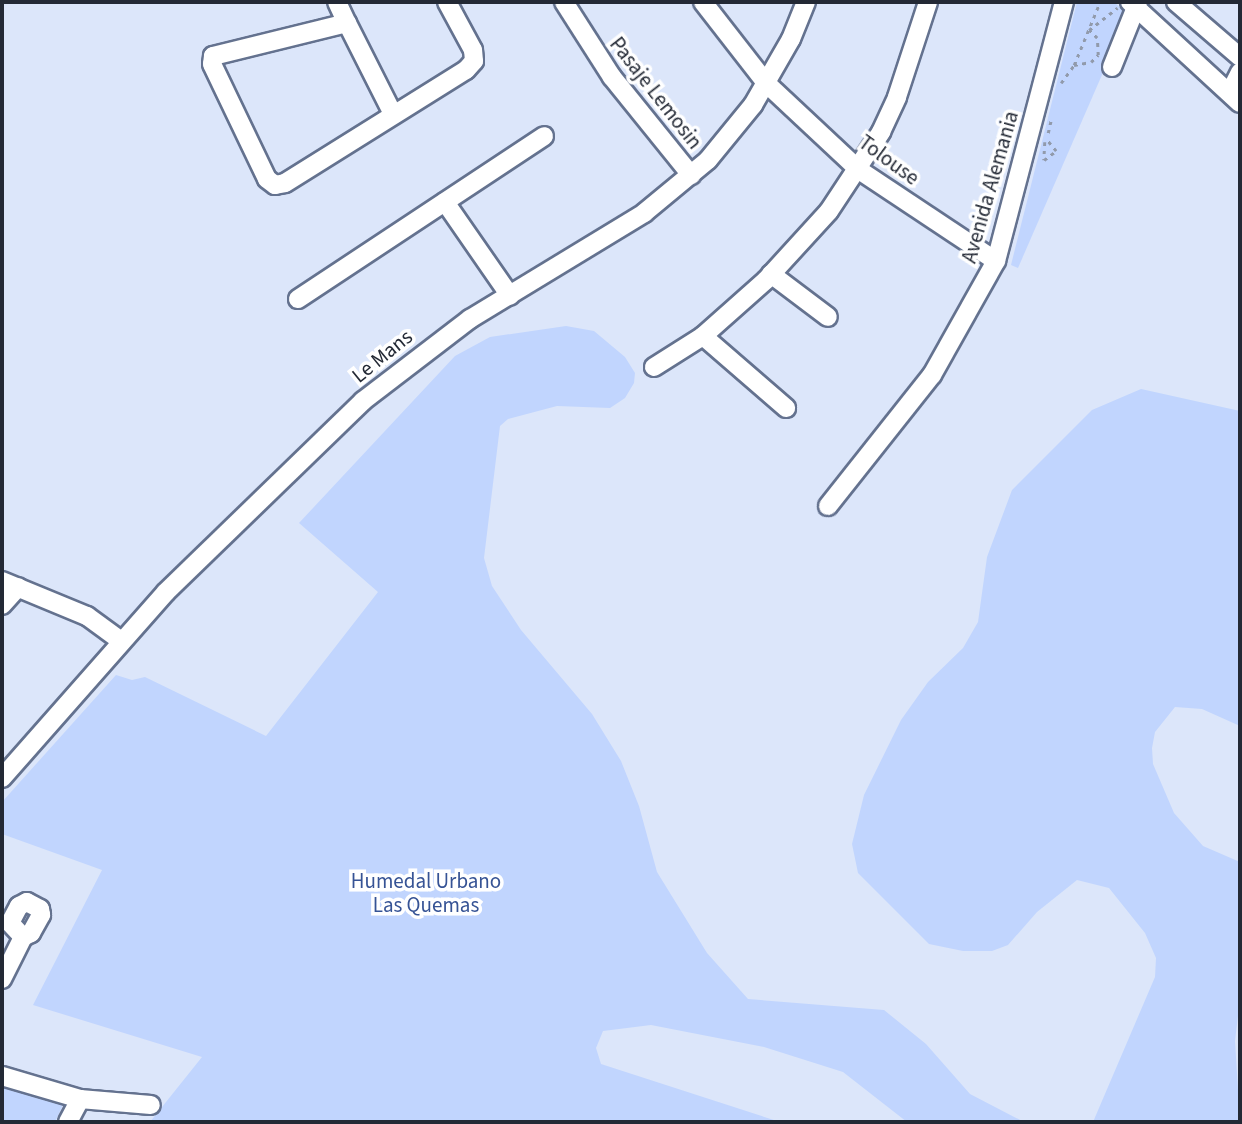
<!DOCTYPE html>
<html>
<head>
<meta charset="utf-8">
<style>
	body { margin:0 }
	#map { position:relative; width:1242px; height:1124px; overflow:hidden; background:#dce6fa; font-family:"Source Sans 3",sans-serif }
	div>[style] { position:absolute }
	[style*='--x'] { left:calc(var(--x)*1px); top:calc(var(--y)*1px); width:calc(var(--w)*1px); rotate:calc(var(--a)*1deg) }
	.green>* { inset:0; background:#c1d5fe }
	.path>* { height:2.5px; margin-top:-1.25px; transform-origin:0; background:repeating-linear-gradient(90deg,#919aab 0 3.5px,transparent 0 8.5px) }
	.roads { filter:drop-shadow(2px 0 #64728f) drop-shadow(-2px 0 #64728f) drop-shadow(0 2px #64728f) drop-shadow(0 -2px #64728f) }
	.minor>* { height:18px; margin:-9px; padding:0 9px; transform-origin:9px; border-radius:9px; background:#fff }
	span { translate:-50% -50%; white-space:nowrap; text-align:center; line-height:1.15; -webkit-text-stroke:7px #fff; paint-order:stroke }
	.street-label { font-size:21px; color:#232935 }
	.park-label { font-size:21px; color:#365395 }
	.frame { position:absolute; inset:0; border:4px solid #232935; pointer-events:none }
</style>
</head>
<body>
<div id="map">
	<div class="green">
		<div style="clip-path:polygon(1077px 2px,1114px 2px,1128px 15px,1018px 268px,1011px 265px)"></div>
		<div style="clip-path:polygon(566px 326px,594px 331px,625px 357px,635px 373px,634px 383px,625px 398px,610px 408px,557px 406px,508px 419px,500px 426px,484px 558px,492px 586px,521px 630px,592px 714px,621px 761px,639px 806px,657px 872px,707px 953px,748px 999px,884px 1010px,926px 1044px,970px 1094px,1024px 1122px,907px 1122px,843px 1072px,764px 1047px,651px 1025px,603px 1031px,596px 1048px,601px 1064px,780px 1122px,150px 1122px,202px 1057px,33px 1005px,102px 870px,2px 834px,2px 802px,116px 675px,132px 680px,145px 677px,266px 736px,378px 592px,299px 523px,455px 356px,490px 337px)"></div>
		<div style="clip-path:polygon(1141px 389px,1240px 411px,1240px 726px,1202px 709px,1175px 707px,1155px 732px,1152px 748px,1153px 764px,1174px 813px,1203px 846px,1240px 862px,1240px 999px,1235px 1041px,1240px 1122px,1093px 1122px,1155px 977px,1156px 958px,1145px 933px,1109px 888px,1077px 880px,1037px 912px,1008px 945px,992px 951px,963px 951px,929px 944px,858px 873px,852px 844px,864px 795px,901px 720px,928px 682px,963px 648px,978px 622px,987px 557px,1012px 490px,1092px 410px)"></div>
		<div style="clip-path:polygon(2px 1085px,63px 1105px,55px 1122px,2px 1122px)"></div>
	</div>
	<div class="path">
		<div style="--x:1074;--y:65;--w:17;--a:-10"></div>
		<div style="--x:1091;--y:62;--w:10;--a:-45"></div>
		<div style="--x:1098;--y:55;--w:17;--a:-93"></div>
		<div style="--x:1097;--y:38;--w:11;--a:-135"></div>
		<div style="--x:1089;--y:30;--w:36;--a:-38"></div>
		<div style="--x:1061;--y:83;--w:22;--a:-54"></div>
		<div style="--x:1074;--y:65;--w:68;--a:-67.6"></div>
		<div style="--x:1048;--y:133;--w:13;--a:-77"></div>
		<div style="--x:1045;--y:142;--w:18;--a:93"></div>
		<div style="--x:1044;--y:160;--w:15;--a:-37"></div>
		<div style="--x:1056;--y:151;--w:16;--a:-130"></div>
	</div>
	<div class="roads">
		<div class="minor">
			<div style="--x:337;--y:2;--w:23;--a:65"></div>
			<div style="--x:347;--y:23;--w:138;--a:166.2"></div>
			<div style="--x:213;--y:56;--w:8;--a:97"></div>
			<div style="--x:212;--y:64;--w:127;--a:64.4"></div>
			<div style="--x:267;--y:179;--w:10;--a:37"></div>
			<div style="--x:275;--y:185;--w:10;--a:-11"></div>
			<div style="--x:285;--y:183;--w:213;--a:-32"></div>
			<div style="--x:466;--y:70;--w:12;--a:-48"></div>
			<div style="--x:474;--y:61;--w:11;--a:-95"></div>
			<div style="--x:473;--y:50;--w:55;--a:-118.4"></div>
			<div style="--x:564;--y:2;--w:89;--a:57.4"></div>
			<div style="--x:612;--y:77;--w:126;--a:51.1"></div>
			<div style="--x:703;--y:2;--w:103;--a:52.1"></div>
			<div style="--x:766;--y:83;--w:127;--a:43.1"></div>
			<div style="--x:859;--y:170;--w:164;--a:33.6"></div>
			<div style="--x:1130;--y:2;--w:149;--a:42.6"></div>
			<div style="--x:1176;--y:2;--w:84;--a:40.7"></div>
			<div style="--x:347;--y:23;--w:102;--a:63.2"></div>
			<div style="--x:1112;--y:67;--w:70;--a:-68.2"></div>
			<div style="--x:1230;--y:92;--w:22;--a:-63"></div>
			<div style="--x:445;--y:202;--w:114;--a:55.3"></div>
			<div style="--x:771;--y:274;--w:71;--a:37"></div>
			<div style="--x:298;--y:299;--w:295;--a:-33.5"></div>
			<div style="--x:703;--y:336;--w:110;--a:40.9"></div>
			<div style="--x:654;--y:367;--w:58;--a:-32.3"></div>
			<div style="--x:703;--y:336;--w:84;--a:-41.6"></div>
			<div style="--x:766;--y:280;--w:93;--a:-47.6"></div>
			<div style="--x:829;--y:211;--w:95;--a:-56.6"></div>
			<div style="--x:881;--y:132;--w:38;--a:-65"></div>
			<div style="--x:897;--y:97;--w:100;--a:-71.9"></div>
			<div style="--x:828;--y:506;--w:167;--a:-51.6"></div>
			<div style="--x:932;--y:375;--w:131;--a:-60.7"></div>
			<div style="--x:996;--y:261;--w:268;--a:-75.3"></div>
			<div style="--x:2;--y:581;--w:92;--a:22.4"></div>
			<div style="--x:87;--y:616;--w:42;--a:36.3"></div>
			<div style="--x:2;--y:605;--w:24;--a:-48"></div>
			<div style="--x:2;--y:778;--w:248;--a:-48.6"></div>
			<div style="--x:166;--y:592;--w:274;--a:-44.1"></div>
			<div style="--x:363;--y:401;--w:135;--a:-37.5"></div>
			<div style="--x:470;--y:319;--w:204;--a:-31.3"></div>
			<div style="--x:644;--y:213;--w:83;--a:-39.6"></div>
			<div style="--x:708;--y:160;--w:71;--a:-50.7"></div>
			<div style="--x:753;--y:105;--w:76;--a:-60.1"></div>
			<div style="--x:791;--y:39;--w:40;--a:-68"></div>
			<div style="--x:2;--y:979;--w:47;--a:-63.4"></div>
			<div style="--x:23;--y:937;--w:9;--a:-27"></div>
			<div style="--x:31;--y:933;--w:21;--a:-61"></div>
			<div style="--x:41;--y:915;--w:6;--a:-99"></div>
			<div style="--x:40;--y:909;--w:15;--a:-152"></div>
			<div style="--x:27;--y:902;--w:9;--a:153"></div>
			<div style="--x:19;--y:906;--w:19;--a:118"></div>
			<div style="--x:10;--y:923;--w:19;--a:47"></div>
			<div style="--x:2;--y:1076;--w:81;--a:16.4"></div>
			<div style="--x:80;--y:1099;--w:71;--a:4.8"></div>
			<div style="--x:68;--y:1122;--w:26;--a:-62"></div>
		</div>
	</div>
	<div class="street-label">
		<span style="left:656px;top:93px;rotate:52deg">Pasaje Lemosin</span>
		<span style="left:889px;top:160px;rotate:36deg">Tolouse</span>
		<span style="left:990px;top:187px;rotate:-74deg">Avenida Alemania</span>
		<span style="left:382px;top:356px;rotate:-39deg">Le Mans</span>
	</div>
	<div class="park-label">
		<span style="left:426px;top:893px">Humedal Urbano<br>Las Quemas</span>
	</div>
	<div class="frame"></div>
</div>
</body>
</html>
